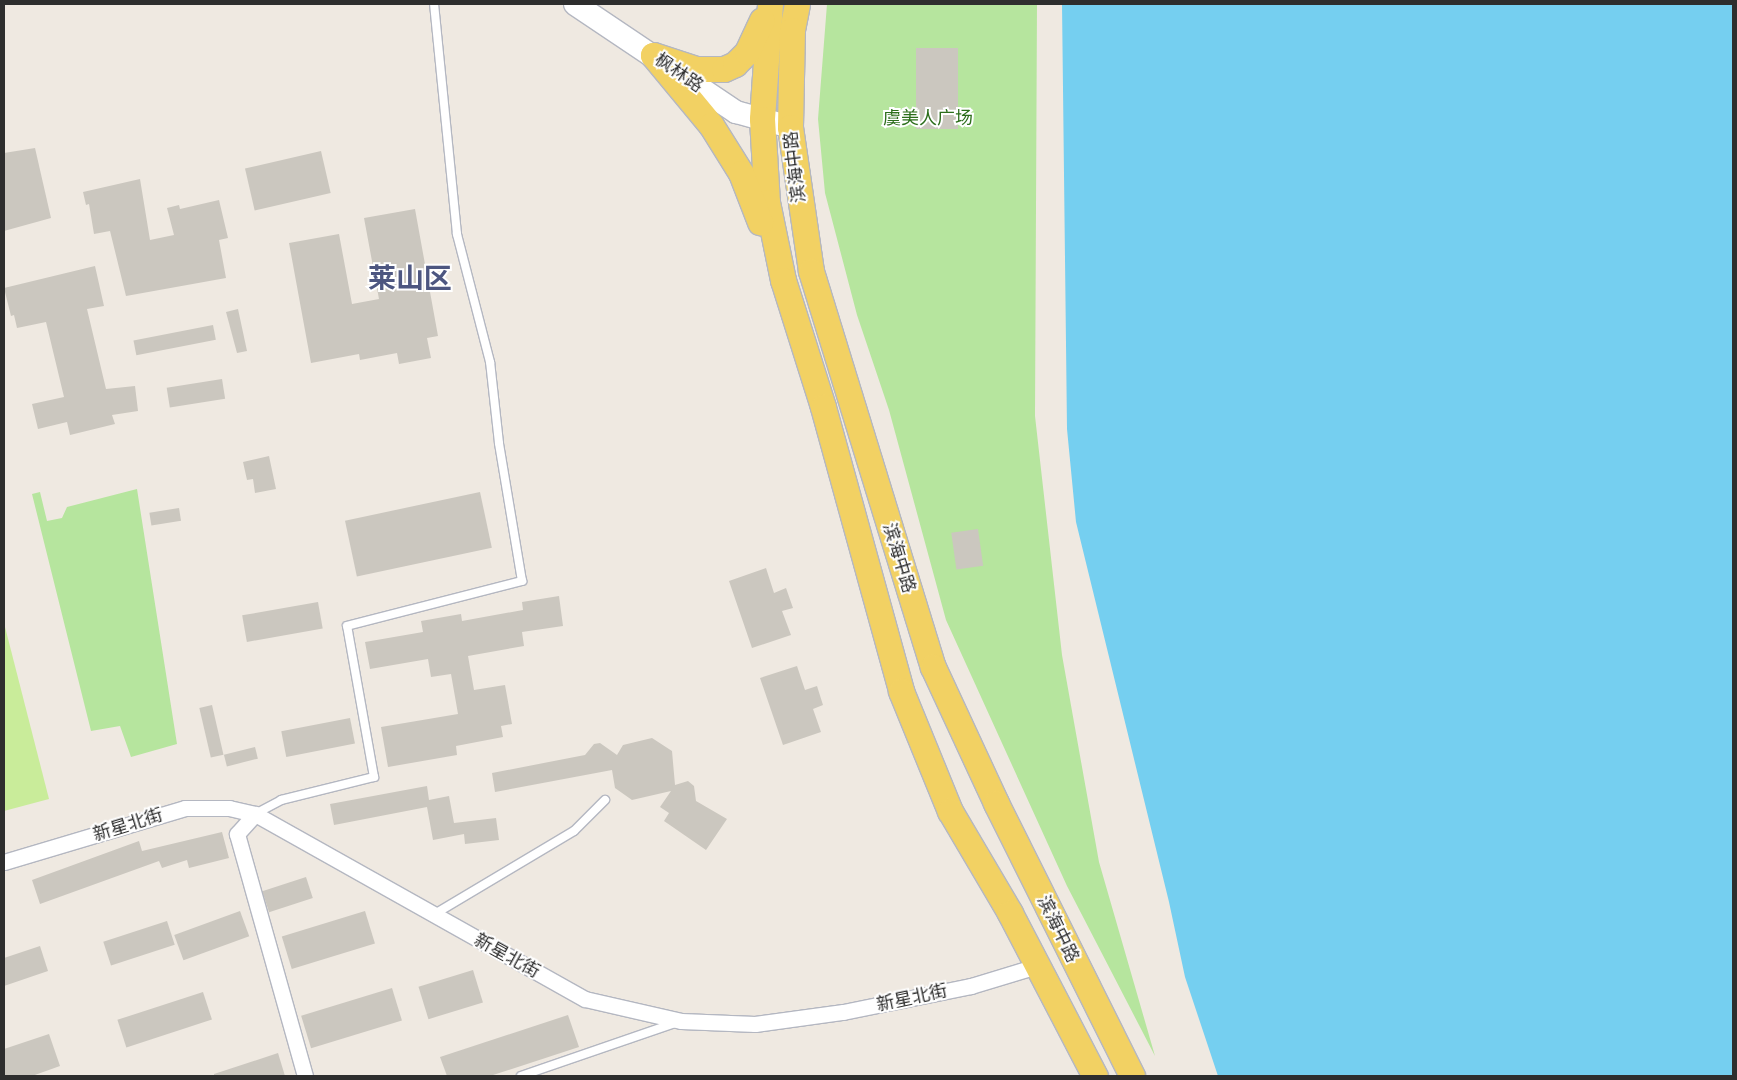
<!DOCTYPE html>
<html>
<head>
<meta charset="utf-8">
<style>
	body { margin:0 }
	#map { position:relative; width:1737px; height:1080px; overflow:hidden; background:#efe9e1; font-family:Mulish,"Noto Sans SC",sans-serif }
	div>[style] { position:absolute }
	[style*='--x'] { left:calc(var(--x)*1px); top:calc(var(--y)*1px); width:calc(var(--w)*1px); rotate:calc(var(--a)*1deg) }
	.green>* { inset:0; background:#b6e59e }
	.pitch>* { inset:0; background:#c9ec9a }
	.water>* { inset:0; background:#75cff0 }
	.building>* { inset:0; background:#cbc7bf; transform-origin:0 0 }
	.roads { filter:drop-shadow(1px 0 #b4b7c1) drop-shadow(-1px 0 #b4b7c1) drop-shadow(0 1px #b4b7c1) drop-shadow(0 -1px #b4b7c1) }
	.lane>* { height:8px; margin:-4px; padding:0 4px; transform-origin:4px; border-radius:4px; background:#fff }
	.street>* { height:15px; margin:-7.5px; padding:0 7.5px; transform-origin:7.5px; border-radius:7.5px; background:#fff }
	.secondary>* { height:22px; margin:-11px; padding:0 11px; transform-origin:11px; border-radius:11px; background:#fff }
	.primary>* { height:25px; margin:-12.5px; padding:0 12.5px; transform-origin:12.5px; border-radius:12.5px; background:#f2d163 }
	span { translate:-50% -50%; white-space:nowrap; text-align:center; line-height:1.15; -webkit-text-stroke:4px #fff; paint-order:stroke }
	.street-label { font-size:18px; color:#2e2e2e }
	.park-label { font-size:18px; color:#2c6e1b }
	.town-label { font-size:28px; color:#4d5680; font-weight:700 }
	.frame { position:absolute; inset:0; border:5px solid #2e2e2e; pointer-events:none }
</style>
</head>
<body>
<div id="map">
	<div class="green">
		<div style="clip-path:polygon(827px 4px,1037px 4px,1035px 416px,1062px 655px,1099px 862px,1155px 1056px,1067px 886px,946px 620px,889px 410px,857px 315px,825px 193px,818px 119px)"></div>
		<div style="clip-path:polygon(137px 489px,177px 744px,131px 757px,120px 726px,91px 731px,32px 494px,40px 492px,47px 521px,62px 518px,67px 507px)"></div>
	</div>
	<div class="pitch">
		<div style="clip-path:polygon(4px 623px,49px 799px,4px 811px)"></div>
	</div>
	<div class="water">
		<div style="clip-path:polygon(1062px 4px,1733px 4px,1733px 1076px,1218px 1076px,1185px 977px,1169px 902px,1076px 522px,1067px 429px)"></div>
	</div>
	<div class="building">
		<div style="left:916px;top:48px;width:42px;height:81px"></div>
		<div style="clip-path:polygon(35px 148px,51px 218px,4px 231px,4px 153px)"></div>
		<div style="left:321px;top:151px;width:43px;height:78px;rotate:77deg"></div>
		<div style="clip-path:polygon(140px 179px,150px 240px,174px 235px,167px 208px,179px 205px,180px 209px,219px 200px,228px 238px,219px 240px,226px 278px,126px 296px,110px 231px,94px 234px,89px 204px,86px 205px,83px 192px)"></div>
		<div style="clip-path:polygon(415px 209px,438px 336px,427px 338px,431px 358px,399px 364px,397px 353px,360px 360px,359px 354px,311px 363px,289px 243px,339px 234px,352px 304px,379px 299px,364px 218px)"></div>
		<div style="clip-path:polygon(95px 266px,104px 306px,87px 309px,106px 389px,135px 386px,138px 411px,112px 415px,115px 424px,70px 435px,67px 422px,38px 429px,32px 404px,64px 397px,46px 322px,17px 328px,14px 315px,11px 316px,4px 288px)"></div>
		<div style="clip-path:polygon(238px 309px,247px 351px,237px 353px,226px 312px)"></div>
		<div style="left:213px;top:325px;width:15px;height:81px;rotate:79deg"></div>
		<div style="left:222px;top:379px;width:20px;height:56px;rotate:81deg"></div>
		<div style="clip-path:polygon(269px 456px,276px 489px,255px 493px,253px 479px,247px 480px,243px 462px)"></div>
		<div style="left:480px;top:492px;width:57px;height:138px;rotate:78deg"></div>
		<div style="left:179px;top:508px;width:13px;height:30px;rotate:81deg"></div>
		<div style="left:978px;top:529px;width:37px;height:27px;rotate:82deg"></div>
		<div style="clip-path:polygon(766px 568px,774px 593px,786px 588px,793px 608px,782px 611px,791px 635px,752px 648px,729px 581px)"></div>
		<div style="clip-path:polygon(559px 596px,563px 626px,522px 632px,524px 646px,468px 656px,474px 690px,505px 685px,512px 724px,501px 726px,503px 737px,456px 746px,457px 755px,388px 767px,381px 727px,458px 714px,451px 674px,431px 677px,428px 659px,370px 669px,365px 642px,423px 632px,421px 621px,461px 614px,462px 621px,523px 610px,522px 602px)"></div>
		<div style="left:318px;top:602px;width:27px;height:77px;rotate:80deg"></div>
		<div style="clip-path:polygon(797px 666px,805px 690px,817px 686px,823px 705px,813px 709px,821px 732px,783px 745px,760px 678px)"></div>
		<div style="left:212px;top:705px;width:51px;height:13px;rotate:77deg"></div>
		<div style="left:350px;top:718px;width:26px;height:70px;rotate:79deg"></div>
		<div style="clip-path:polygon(652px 738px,672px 751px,675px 785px,688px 781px,694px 786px,696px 801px,727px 819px,706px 850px,664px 821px,669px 813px,660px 807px,671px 791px,632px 800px,615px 788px,612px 770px,495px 792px,492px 773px,585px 755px,594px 744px,600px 743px,617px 755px,623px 745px)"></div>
		<div style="left:255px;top:747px;width:12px;height:32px;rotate:76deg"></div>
		<div style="clip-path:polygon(427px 786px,429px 800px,449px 796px,454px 823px,496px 818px,499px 840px,465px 844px,464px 834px,433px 840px,427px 807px,334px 825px,330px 804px)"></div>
		<div style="clip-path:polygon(222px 832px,229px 858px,189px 868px,187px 860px,162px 868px,159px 861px,40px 904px,32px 880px,139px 841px,142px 851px)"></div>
		<div style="left:306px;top:877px;width:22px;height:46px;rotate:72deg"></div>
		<div style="left:240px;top:911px;width:27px;height:70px;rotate:70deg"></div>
		<div style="left:365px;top:911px;width:34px;height:87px;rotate:73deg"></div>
		<div style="left:167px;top:921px;width:25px;height:67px;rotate:72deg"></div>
		<div style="clip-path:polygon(40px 946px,48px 971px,4px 986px,4px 958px)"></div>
		<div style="left:473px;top:970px;width:34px;height:57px;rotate:73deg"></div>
		<div style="left:392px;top:988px;width:34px;height:95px;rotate:73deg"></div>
		<div style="left:203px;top:992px;width:29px;height:90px;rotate:72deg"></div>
		<div style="clip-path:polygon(568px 1015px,579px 1047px,490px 1076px,447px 1076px,440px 1057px)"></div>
		<div style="clip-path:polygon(49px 1034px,60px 1066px,32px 1076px,4px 1076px,4px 1049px)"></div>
		<div style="clip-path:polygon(278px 1053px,285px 1076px,214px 1076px,214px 1074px)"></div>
	</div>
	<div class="roads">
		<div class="lane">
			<div style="--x:255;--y:814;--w:30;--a:-28"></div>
			<div style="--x:281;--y:800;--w:96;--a:-13.9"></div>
			<div style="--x:374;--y:777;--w:153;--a:-100.1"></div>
			<div style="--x:347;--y:626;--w:181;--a:-14.4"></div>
			<div style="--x:522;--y:581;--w:140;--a:-99.5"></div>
			<div style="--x:499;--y:443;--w:81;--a:-96.3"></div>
			<div style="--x:490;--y:362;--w:132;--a:-104.5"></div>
			<div style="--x:457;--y:234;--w:231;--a:-95.7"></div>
			<div style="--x:433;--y:915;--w:164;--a:-30.8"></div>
			<div style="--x:574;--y:831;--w:44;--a:-45"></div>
			<div style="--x:521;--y:1076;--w:163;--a:-19"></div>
		</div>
		<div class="street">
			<div style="--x:255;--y:814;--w:27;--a:132"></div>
			<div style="--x:237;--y:834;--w:251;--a:74.3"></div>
			<div style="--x:4;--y:862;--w:189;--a:-16.6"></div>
			<div style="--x:185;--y:808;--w:44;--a:0"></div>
			<div style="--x:229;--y:808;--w:27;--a:13"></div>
			<div style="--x:255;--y:814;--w:378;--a:29.3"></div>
			<div style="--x:585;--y:999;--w:98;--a:12.9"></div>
			<div style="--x:681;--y:1021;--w:74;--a:2.3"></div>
			<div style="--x:755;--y:1024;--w:89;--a:-7.8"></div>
			<div style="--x:843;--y:1012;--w:131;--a:-11.5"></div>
			<div style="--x:971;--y:986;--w:69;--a:-16.9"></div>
		</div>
		<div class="secondary">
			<div style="--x:575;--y:4;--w:194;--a:33.9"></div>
			<div style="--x:736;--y:112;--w:56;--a:15.5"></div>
		</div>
		<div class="primary">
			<div style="--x:770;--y:4;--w:115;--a:94"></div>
			<div style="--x:762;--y:119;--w:83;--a:86.6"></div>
			<div style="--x:767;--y:202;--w:80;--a:78.4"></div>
			<div style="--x:783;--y:280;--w:133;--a:72.5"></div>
			<div style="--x:823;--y:407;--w:295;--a:74.6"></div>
			<div style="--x:901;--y:691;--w:130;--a:67.8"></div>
			<div style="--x:950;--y:811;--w:118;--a:59.5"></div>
			<div style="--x:1010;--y:913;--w:184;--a:62.5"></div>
			<div style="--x:797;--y:4;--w:26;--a:101"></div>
			<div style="--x:792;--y:30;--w:97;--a:91.2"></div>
			<div style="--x:790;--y:127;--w:146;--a:81.7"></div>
			<div style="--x:811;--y:271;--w:414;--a:72.9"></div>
			<div style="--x:933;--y:667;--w:150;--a:65.1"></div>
			<div style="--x:996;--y:803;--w:305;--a:63.5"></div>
			<div style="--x:653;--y:55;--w:91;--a:50.4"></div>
			<div style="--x:711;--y:125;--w:57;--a:58"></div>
			<div style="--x:741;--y:173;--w:53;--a:68.8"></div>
			<div style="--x:653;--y:55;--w:45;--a:18"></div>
			<div style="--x:696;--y:69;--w:28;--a:0"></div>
			<div style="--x:724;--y:69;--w:12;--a:-24"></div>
			<div style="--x:735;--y:64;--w:17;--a:-45"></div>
			<div style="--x:747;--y:52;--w:35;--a:-65"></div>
		</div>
	</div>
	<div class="street-label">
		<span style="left:679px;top:73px;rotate:34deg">枫林路</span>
		<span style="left:795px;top:167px;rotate:-97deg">滨海中路</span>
		<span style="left:899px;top:558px;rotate:73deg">滨海中路</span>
		<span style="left:128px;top:825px;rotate:-17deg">新星北街</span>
		<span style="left:1058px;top:929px;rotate:64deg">滨海中路</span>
		<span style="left:507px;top:956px;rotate:29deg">新星北街</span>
		<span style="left:912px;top:998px;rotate:-12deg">新星北街</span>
	</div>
	<div class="park-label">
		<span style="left:928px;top:118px">虞美人广场</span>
	</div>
	<div class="town-label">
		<span style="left:410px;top:278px">莱山区</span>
	</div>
	<div class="frame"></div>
</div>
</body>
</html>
